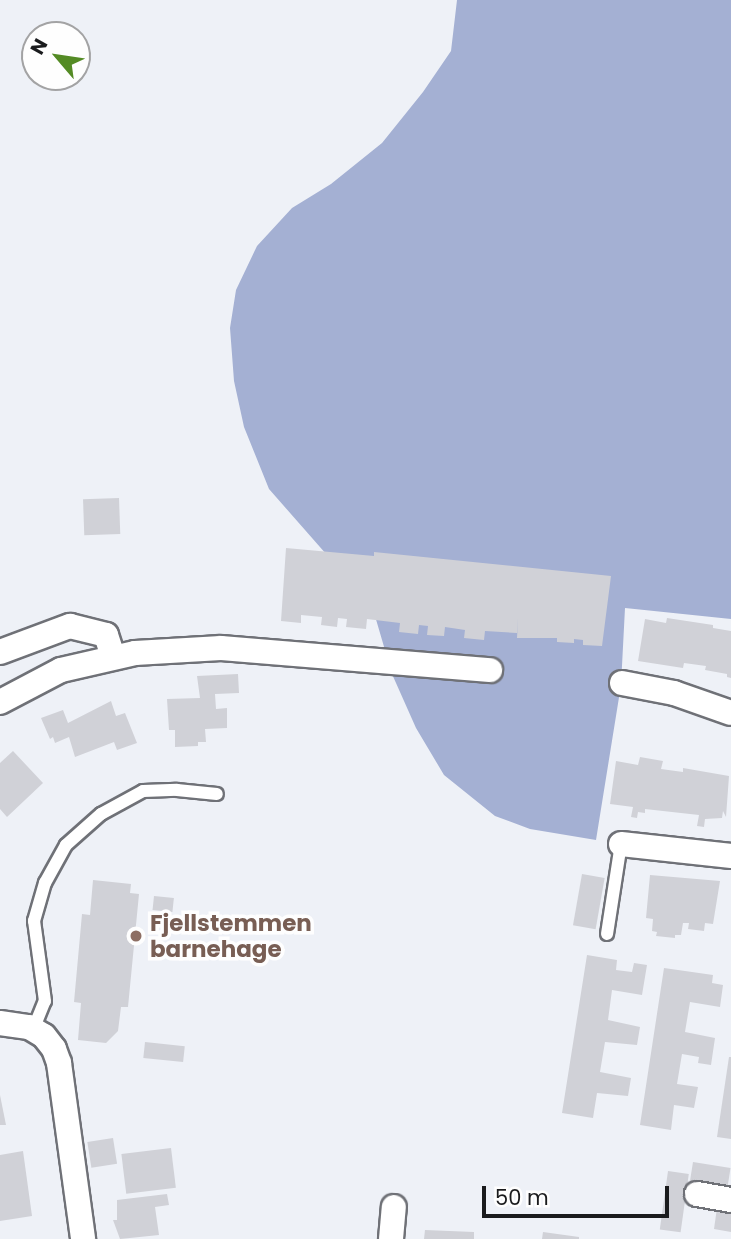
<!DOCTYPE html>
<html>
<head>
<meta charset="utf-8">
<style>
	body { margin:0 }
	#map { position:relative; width:731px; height:1239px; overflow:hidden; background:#eef1f7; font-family:Poppins,sans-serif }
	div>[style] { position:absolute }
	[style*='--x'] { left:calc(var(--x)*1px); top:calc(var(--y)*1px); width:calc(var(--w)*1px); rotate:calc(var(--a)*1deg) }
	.forest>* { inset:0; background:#a4b0d3 }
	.building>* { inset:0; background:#d0d1d7; transform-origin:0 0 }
	.roads { filter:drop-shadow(2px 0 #6f7177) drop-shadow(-2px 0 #6f7177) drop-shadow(0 2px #6f7177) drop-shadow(0 -2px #6f7177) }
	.service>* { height:12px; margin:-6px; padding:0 6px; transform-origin:6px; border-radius:6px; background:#fff }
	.minor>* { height:24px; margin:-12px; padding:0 12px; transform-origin:12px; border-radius:12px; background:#fff }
	.dots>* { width:19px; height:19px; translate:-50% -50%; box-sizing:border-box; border:4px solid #fefefe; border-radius:50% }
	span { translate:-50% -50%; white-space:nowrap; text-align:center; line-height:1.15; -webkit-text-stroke:7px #fefefe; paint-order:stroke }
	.education-label { font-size:23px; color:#785e54; font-weight:700 }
	.left { translate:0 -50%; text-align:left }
	.north { position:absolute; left:21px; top:21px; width:70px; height:70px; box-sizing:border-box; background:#fefefe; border:2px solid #a3a3a4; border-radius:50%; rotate:299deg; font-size:19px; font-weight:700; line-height:28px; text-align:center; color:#1a1b1d }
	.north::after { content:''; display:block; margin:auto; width:24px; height:32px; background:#548b25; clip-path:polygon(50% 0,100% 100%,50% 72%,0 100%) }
	.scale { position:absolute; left:482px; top:1186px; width:187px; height:32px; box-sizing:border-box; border:4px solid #1a1b1d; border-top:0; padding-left:9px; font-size:21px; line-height:24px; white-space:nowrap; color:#1a1b1d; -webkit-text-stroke:5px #fefefe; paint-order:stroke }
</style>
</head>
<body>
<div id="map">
	<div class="forest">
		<div style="clip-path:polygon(457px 0,731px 0,731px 619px,625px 608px,621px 685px,596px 840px,530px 829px,495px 816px,444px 775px,416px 728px,392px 674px,375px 616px,334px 563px,269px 489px,244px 427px,234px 381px,230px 328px,236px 290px,257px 246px,292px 208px,331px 184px,382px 143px,423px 92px,451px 51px)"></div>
	</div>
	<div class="building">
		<div style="left:119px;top:498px;width:36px;height:36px;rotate:88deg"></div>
		<div style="clip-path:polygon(286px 548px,374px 556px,374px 552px,611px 576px,602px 646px,583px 645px,583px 640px,574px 639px,574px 643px,557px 642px,557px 638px,517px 638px,518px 618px,517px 633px,485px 631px,484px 640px,464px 638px,465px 630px,445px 627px,444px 636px,427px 635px,428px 626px,419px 625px,418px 634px,399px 632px,400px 623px,367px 619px,366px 629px,346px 627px,347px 619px,338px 618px,337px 627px,321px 625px,322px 617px,301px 615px,301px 623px,281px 621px)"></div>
		<div style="clip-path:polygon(667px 618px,713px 625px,713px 628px,731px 631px,731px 678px,727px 677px,727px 674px,705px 670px,706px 666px,684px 663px,683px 668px,638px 661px,645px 619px,666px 623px)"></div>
		<div style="clip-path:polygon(238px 674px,239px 693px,215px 694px,216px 709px,227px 708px,227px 728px,205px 729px,206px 742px,198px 742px,198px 746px,175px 747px,175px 730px,169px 730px,167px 699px,200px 698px,197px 676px)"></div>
		<div style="clip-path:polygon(111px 701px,116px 716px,125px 713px,137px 743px,117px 750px,114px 742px,75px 757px,69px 737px,55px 743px,53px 737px,50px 739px,41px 718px,63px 710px,68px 723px)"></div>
		<div style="clip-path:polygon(13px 751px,43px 783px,7px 817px,0 809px,0 763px)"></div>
		<div style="clip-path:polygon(640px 757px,663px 761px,661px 769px,683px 772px,683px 768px,729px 776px,726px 817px,723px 811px,722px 818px,705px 819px,704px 827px,697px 826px,699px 815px,645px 809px,645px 813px,638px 812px,637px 818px,631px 817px,633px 807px,610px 804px,616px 761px,638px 765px)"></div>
		<div style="left:582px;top:874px;width:23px;height:52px;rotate:10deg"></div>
		<div style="clip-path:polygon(650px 875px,720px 881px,713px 924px,705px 923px,704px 931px,688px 929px,689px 923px,683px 923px,681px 935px,675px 935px,675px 938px,656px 936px,657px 932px,652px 931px,653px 919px,646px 918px)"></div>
		<div style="clip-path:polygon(93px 880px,131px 884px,130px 893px,139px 894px,128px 1007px,121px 1007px,118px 1031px,106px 1043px,78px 1040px,81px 1003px,74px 1002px,82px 914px,90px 915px)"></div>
		<div style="left:154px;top:896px;width:20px;height:14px;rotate:6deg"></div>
		<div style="clip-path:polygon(587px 955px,617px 960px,616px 970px,632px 972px,634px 963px,647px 965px,642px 995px,612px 990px,608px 1020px,640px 1027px,637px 1045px,605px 1042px,600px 1072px,631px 1078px,628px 1096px,597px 1093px,593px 1118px,562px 1113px)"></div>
		<div style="clip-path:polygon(664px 968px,713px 975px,712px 983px,723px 985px,720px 1007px,690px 1002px,685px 1032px,715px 1038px,711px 1065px,698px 1063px,699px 1057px,682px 1054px,677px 1084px,698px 1087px,694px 1108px,674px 1105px,671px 1130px,640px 1125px)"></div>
		<div style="left:145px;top:1042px;width:40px;height:16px;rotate:6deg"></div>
		<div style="clip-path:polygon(729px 1057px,731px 1057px,731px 1139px,717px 1137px)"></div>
		<div style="clip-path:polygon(0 1095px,6px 1125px,0 1125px)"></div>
		<div style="left:113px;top:1138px;width:26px;height:26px;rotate:81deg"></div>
		<div style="left:171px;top:1148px;width:40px;height:50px;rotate:83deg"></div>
		<div style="clip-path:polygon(23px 1151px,32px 1216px,0 1221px,0 1155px)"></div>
		<div style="left:693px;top:1162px;width:38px;height:21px;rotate:9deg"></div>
		<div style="left:668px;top:1171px;width:21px;height:59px;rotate:8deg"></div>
		<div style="clip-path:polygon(167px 1194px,169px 1205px,155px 1207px,159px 1235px,120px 1239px,113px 1220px,117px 1220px,117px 1200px)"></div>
		<div style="clip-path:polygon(717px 1208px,731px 1211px,731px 1232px,714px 1229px)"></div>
		<div style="clip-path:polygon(425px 1230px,474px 1232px,474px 1239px,424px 1239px)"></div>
		<div style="clip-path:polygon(543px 1232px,579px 1237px,579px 1239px,542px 1239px)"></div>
	</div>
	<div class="roads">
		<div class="service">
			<div style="--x:607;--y:934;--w:91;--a:-81.2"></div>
			<div style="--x:33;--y:1030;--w:31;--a:-68"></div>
			<div style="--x:45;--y:1001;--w:81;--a:-97.8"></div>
			<div style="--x:34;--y:921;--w:40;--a:-74"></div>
			<div style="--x:45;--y:883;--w:43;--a:-61.1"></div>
			<div style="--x:66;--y:845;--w:47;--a:-41.5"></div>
			<div style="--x:101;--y:814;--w:48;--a:-28.7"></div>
			<div style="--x:143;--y:791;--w:34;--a:-2"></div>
			<div style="--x:177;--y:790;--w:40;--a:5.7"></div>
		</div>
		<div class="minor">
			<div style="--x:0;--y:652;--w:75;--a:-20.4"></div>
			<div style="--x:70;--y:626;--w:37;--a:14"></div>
			<div style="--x:106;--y:635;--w:22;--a:72"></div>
			<div style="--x:622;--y:683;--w:53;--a:10.9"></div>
			<div style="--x:674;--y:693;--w:60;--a:19.3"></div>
			<div style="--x:0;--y:702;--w:69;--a:-27.7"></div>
			<div style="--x:61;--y:670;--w:76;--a:-12.9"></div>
			<div style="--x:135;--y:653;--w:86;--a:-3.3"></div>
			<div style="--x:221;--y:648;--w:270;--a:4.7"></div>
			<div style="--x:621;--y:844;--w:111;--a:6.2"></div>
			<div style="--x:0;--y:1023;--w:29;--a:8"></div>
			<div style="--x:29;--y:1027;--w:17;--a:31"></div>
			<div style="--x:44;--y:1036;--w:16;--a:52"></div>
			<div style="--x:54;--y:1049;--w:15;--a:70"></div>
			<div style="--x:59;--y:1063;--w:178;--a:82.2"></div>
			<div style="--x:697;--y:1194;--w:35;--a:10"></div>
			<div style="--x:391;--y:1239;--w:32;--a:-85"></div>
		</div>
	</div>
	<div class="dots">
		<div style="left:136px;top:936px;background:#8d6e63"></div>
	</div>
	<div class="education-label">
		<span class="left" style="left:150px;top:936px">Fjellstemmen<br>barnehage</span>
	</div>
	<div class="north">N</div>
	<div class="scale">50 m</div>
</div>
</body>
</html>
